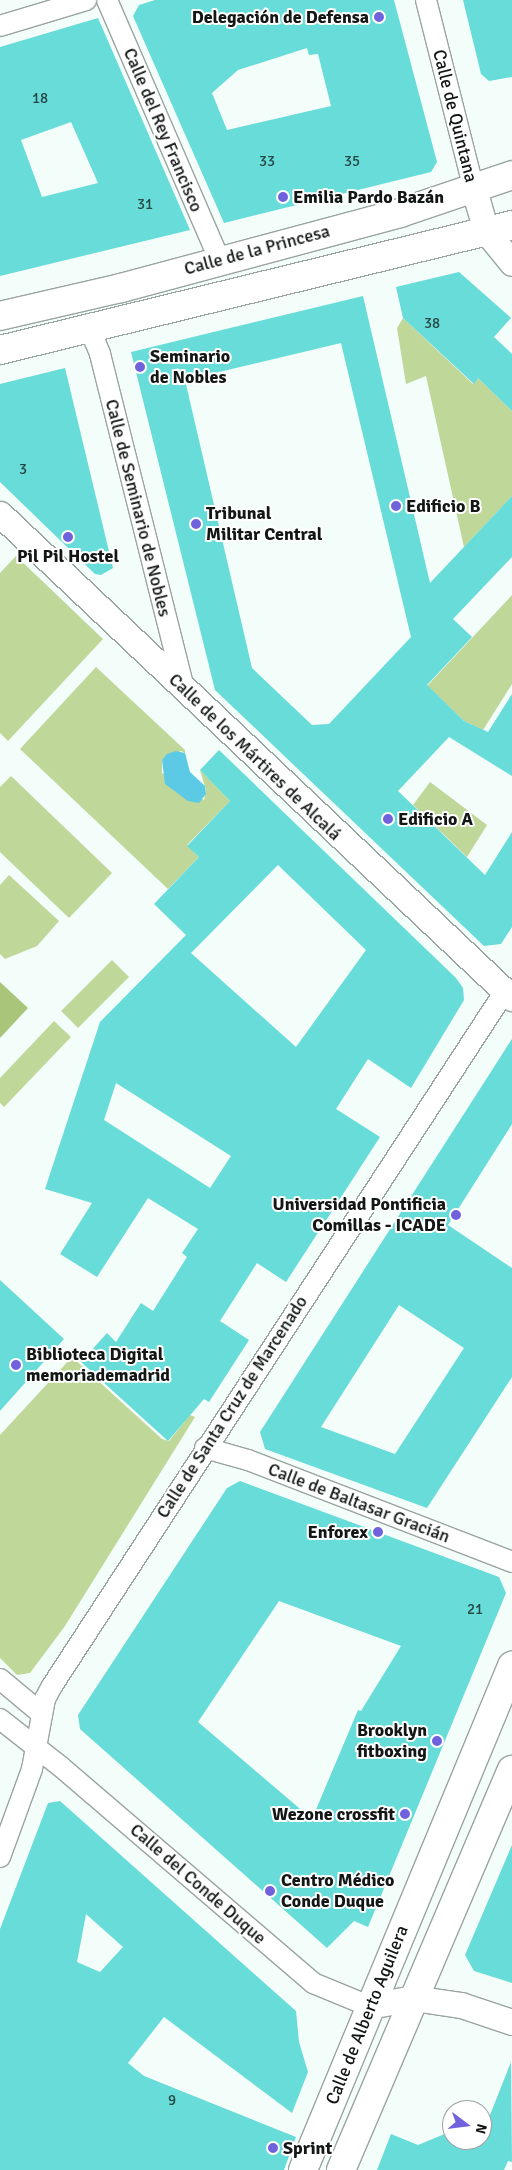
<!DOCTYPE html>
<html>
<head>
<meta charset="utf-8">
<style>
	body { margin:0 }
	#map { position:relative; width:512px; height:2170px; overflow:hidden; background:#f3fdf9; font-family:Signika,sans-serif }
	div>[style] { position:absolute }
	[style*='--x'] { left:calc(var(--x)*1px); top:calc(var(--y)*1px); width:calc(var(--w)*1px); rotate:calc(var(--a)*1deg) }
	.green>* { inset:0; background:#bfd799; transform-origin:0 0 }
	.forest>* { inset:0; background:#a9c579 }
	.water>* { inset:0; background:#5dcae5 }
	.building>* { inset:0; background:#67dcd9 }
	.roads { filter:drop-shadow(1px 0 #9aa4a0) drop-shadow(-1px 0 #9aa4a0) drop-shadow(0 1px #9aa4a0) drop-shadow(0 -1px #9aa4a0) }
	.minor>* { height:20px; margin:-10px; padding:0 10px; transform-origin:10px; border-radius:10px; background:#fff }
	.tertiary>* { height:25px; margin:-12.5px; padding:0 12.5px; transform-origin:12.5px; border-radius:12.5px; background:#fff }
	.primary>* { height:28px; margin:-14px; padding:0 14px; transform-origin:14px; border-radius:14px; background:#fff }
	.dots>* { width:14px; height:14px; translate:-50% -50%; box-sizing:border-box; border:2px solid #fff; border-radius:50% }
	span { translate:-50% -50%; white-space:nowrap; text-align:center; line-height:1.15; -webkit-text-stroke:4px #fff; paint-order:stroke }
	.number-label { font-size:15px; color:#274845 }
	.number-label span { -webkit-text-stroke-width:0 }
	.poi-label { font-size:18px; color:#121614; font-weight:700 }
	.right { translate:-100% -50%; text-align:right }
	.left { translate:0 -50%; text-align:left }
	.street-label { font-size:18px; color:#121614 }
	.north { position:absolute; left:442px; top:2100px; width:50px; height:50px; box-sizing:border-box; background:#fff; border:1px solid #a0a2a1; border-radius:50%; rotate:105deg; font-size:14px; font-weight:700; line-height:20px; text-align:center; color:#121614 }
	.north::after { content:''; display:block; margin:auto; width:18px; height:22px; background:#7062dc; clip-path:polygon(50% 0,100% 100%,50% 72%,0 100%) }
</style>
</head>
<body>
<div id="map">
	<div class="green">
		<div style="clip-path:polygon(403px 318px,473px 384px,478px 378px,512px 411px,512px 496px,464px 547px,426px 376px,406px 384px,397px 328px)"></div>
		<div style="clip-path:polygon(16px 556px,103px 639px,8px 741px,0 733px,0 573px)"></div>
		<div style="clip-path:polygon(512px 595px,512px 684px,483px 730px,464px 721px,427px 686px)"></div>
		<div style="clip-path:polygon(96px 667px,185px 750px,185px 753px,181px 751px,162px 760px,162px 773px,204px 800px,206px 790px,200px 770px,230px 801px,187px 845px,199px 857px,168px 889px,20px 749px)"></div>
		<div style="clip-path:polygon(11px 776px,112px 873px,69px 918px,0 852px,0 787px)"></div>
		<div style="clip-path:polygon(430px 782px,487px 825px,467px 857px,413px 805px)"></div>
		<div style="clip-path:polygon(9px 875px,59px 921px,37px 946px,5px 959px,0 954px,0 885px)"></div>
		<div style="left:112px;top:960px;width:24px;height:72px;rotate:45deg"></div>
		<div style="clip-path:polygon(54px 1021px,71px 1037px,4px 1107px,0 1103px,0 1078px)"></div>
		<div style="clip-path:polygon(72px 1357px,162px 1439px,169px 1441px,190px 1415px,195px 1417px,65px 1626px,30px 1673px,17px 1675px,0 1658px,0 1435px)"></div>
	</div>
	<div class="forest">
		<div style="clip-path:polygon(0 982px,28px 1008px,0 1038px)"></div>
	</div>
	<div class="water">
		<div style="clip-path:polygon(176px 751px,185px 753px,190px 772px,205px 786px,206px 794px,199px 803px,188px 801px,165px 784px,162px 760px,167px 754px)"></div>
	</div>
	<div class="building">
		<div style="clip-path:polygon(evenodd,155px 0,394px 0,437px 162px,431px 172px,224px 223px,133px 16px,139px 5px,155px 0,307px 48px,309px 55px,318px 54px,331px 106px,227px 130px,212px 93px,238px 70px,307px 48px)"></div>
		<div style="clip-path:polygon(463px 0,512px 0,512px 77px,489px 81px,481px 74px)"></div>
		<div style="clip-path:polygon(evenodd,98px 18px,190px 230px,0 276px,0 47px,98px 18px,71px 122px,98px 183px,42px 197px,21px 140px,71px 122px)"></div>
		<div style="clip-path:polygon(459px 272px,511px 318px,494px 337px,512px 354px,512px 411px,478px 378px,474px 384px,403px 318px,396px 287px)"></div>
		<div style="clip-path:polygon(evenodd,363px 296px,430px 583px,512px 496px,512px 557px,453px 619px,472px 637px,427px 685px,464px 721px,488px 732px,512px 694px,512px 776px,449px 737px,398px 791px,485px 875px,512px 832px,512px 927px,501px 944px,484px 946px,215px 690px,131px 352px,363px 296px,341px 343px,411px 637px,329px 724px,312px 725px,252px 668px,185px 380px,341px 343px)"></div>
		<div style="clip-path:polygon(65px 368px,113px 568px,101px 575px,95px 574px,0 482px,0 384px)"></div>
		<div style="clip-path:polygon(evenodd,219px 750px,456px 978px,463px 988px,464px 1000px,411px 1088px,368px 1059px,336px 1109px,380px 1137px,286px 1282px,257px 1263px,220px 1321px,249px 1340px,209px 1402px,204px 1399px,168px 1441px,81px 1362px,107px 1333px,116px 1342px,141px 1303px,153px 1311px,187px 1257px,182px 1253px,198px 1229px,148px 1198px,97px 1277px,60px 1254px,92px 1203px,45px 1189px,100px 1022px,186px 935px,154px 904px,199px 857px,187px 846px,230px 801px,200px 770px,219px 750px,278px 865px,366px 950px,296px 1047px,191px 953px,278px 865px,219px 750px,116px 1083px,231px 1156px,210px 1188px,104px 1120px,116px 1083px)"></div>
		<div style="clip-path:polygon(evenodd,512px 1039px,512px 1124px,448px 1225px,512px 1268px,512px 1377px,427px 1508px,265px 1449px,260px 1432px,512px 1039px,399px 1305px,464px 1348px,395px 1454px,321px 1427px,399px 1305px)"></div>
		<div style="clip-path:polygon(0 1280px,64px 1339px,0 1411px)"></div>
		<div style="clip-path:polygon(evenodd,240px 1481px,499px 1577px,506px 1593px,368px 1927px,354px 1921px,327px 1948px,80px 1729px,78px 1715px,227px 1488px,240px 1481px,279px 1601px,401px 1646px,361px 1711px,358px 1710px,312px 1819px,198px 1722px,279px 1601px)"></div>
		<div style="clip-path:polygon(evenodd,60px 1801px,296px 2011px,299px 2042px,308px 2072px,292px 2113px,164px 2017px,128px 2063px,144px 2076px,296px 2137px,284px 2170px,0 2170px,0 1929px,48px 1803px,60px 1801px,86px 1914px,123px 1947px,100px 1972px,77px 1962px,86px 1914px)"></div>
		<div style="clip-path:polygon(512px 1845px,512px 1983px,474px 1971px,465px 1955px)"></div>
		<div style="clip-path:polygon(511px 2062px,512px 2162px,508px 2161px,504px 2170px,377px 2170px,391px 2134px,418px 2145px,452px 2131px,452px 2140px,482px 2140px,482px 2119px,490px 2115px)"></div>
	</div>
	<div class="roads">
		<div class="minor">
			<div style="--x:107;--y:0;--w:282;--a:66.6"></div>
			<div style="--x:426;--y:0;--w:192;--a:75.8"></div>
			<div style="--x:0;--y:26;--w:90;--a:-16.8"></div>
			<div style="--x:90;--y:330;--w:26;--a:67"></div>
			<div style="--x:100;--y:354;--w:344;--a:75.9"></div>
			<div style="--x:205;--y:1448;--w:45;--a:15.6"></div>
			<div style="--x:248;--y:1460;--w:283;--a:21.1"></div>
			<div style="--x:0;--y:1679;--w:55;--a:39.8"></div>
			<div style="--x:0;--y:1719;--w:76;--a:38.1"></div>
			<div style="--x:60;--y:1766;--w:333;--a:40.6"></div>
			<div style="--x:313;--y:1983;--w:61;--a:22.3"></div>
			<div style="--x:0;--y:1857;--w:94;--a:-70"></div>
			<div style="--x:32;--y:1769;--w:71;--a:-79.5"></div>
			<div style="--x:45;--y:1699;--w:15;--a:-62"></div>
			<div style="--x:52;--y:1686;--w:830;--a:-56.9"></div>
		</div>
		<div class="tertiary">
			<div style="--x:473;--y:186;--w:47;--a:73.9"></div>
			<div style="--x:486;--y:231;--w:41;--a:50.9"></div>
			<div style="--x:0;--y:514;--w:705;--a:43.39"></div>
			<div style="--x:369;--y:2006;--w:45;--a:-10.3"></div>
			<div style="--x:413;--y:1998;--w:49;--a:8.3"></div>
			<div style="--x:461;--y:2005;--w:54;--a:18.4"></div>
		</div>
		<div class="primary">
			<div style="--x:0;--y:316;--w:124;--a:-13"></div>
			<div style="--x:121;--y:288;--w:289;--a:-15"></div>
			<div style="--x:400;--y:213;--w:118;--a:-18.7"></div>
			<div style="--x:0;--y:350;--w:527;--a:-13.72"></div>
			<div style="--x:303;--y:2170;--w:546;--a:-67.48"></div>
			<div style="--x:341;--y:2170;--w:435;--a:-66.9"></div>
		</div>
	</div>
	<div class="dots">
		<div style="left:379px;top:17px;background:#7062dc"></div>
		<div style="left:283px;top:197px;background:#7062dc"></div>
		<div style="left:140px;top:367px;background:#7062dc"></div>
		<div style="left:396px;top:506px;background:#7062dc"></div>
		<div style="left:196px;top:524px;background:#7062dc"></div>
		<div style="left:68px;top:537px;background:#7062dc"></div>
		<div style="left:388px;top:819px;background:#7062dc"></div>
		<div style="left:456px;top:1215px;background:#7062dc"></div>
		<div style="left:16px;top:1365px;background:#7062dc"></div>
		<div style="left:378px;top:1532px;background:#7062dc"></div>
		<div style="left:437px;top:1741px;background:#7062dc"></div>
		<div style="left:405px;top:1814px;background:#7062dc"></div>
		<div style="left:270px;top:1891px;background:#7062dc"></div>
		<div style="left:273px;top:2148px;background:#7062dc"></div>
	</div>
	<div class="number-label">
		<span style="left:40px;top:99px">18</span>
		<span style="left:267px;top:162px">33</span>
		<span style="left:352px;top:162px">35</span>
		<span style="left:145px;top:205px">31</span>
		<span style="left:432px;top:324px">38</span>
		<span style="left:23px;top:470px">3</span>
		<span style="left:475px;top:1610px">21</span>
		<span style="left:172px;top:2101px">9</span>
	</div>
	<div class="poi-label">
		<span class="right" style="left:369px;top:17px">Delegación de Defensa</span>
		<span class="left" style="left:293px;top:197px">Emilia Pardo Bazán</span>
		<span class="left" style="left:150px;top:367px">Seminario<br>de Nobles</span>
		<span class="left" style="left:406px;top:506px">Edificio B</span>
		<span class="left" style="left:206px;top:524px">Tribunal<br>Militar Central</span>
		<span style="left:68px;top:556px">Pil Pil Hostel</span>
		<span class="left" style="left:398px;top:819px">Edificio A</span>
		<span class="right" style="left:446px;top:1215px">Universidad Pontificia<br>Comillas - ICADE</span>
		<span class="left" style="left:26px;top:1365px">Biblioteca Digital<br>memoriademadrid</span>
		<span class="right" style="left:368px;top:1532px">Enforex</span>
		<span class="right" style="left:427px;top:1741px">Brooklyn<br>fitboxing</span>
		<span class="right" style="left:395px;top:1814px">Wezone crossfit</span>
		<span class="left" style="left:281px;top:1891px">Centro Médico<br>Conde Duque</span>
		<span class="left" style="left:283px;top:2148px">Sprint</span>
	</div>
	<div class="street-label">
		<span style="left:455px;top:116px;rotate:76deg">Calle de Quintana</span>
		<span style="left:163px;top:130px;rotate:67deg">Calle del Rey Francisco</span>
		<span style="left:257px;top:250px;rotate:-15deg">Calle de la Princesa</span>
		<span style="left:138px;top:508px;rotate:76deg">Calle de Seminario de Nobles</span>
		<span style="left:255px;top:757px;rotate:44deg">Calle de los Mártires de Alcalá</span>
		<span style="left:232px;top:1407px;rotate:-57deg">Calle de Santa Cruz de Marcenado</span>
		<span style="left:359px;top:1503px;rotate:21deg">Calle de Baltasar Gracián</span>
		<span style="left:198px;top:1884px;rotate:41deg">Calle del Conde Duque</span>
		<span style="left:367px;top:2015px;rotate:-68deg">Calle de Alberto Aguilera</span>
	</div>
	<div class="north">N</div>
</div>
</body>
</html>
